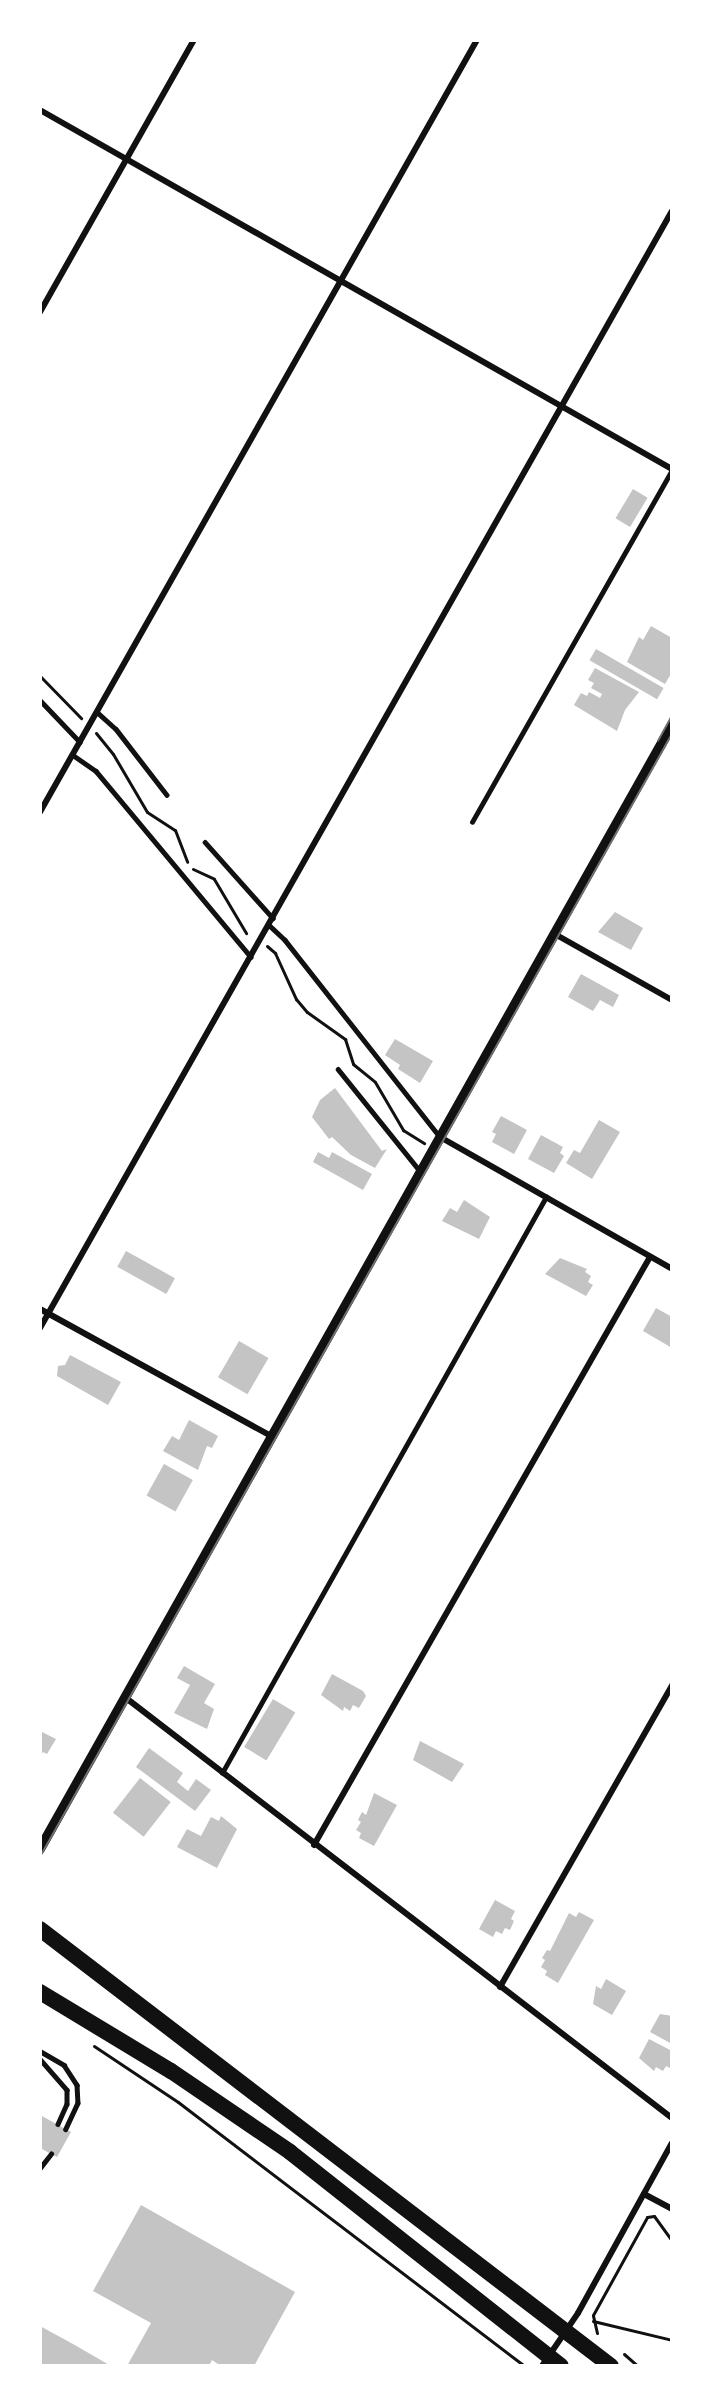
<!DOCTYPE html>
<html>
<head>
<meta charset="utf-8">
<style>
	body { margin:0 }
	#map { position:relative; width:712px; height:2406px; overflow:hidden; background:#fff; font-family:Raleway,sans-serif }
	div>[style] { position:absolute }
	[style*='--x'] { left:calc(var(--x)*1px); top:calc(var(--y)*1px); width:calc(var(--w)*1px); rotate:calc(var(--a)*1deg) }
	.building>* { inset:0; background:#c4c4c4; transform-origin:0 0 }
	.path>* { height:3px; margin:-1.5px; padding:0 1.5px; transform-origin:1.5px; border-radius:1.5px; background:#111 }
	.service>* { height:4.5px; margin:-2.25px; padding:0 2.25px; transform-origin:2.25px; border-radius:2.25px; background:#111 }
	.minor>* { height:6px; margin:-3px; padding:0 3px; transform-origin:3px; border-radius:3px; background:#111 }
	.tertiary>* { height:10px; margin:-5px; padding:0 5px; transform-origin:5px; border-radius:5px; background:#111 }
	.trunk>* { height:16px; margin:-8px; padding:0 8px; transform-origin:8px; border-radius:8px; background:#111 }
	.tram>* { height:1.5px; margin:-0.75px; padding:0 0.75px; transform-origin:0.75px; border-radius:0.75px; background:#707070 }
	span { translate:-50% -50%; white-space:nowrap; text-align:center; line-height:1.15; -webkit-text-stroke:4.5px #fff; paint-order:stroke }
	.frame { position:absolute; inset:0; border:42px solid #fff; pointer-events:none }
</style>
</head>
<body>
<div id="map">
	<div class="building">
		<div style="left:633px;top:489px;width:17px;height:34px;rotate:31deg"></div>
		<div style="clip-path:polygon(651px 626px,672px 638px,672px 672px,665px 684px,627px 662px,639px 637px,643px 640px)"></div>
		<div style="left:596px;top:649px;width:78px;height:13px;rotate:30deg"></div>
		<div style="clip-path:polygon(595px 668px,639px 692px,625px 710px,617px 731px,574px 705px,581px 693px,587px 696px,589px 692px,600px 698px,602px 694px,591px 688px,594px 683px,588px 680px)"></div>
		<div style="clip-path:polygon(615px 912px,643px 928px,631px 950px,598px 932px)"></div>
		<div style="clip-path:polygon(581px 974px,619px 995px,613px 1007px,600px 1000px,593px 1011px,568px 997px)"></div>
		<div style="clip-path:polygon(395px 1039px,433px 1061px,420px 1083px,398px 1069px,400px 1065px,385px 1055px)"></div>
		<div style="clip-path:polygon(335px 1088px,382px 1151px,376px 1153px,387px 1149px,375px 1168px,351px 1155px,332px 1137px,329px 1139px,312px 1117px,320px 1100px)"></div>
		<div style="clip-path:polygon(501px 1116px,527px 1130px,514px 1154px,492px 1142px,496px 1134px,492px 1132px)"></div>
		<div style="clip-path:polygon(599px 1120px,620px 1132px,592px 1179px,566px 1163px,574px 1150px,580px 1153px)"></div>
		<div style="clip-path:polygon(541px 1135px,563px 1147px,560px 1153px,564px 1156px,554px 1173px,528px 1159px)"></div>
		<div style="clip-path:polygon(318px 1152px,329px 1158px,332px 1152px,372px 1174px,363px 1190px,313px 1162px)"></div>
		<div style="clip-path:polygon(464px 1200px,490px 1217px,479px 1239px,442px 1221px,450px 1208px,457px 1212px)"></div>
		<div style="left:126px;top:1251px;width:56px;height:18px;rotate:29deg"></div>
		<div style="clip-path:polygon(560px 1258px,587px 1269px,585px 1272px,591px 1276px,588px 1282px,593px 1285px,586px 1296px,545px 1274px)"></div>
		<div style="clip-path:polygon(656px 1308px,672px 1317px,672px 1348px,643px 1331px)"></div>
		<div style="left:239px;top:1341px;width:34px;height:42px;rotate:30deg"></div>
		<div style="clip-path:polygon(70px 1355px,121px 1382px,108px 1405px,57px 1376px,58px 1366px,65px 1365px)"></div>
		<div style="clip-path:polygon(189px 1420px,218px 1436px,212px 1448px,207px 1446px,198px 1470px,163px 1451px,172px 1436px,179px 1440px)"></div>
		<div style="left:164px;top:1464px;width:33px;height:36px;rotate:29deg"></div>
		<div style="clip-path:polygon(184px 1666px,215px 1684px,204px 1703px,214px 1709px,207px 1729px,174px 1713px,190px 1685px,177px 1678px)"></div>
		<div style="clip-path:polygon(332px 1674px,363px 1691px,366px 1696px,359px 1708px,353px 1705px,350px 1711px,344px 1707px,343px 1711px,321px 1695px)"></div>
		<div style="left:273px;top:1699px;width:26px;height:56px;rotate:31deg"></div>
		<div style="clip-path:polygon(40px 1731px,56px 1739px,47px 1754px,43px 1752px,40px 1757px)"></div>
		<div style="clip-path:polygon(420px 1741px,464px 1764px,452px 1782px,413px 1760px)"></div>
		<div style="clip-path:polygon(149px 1748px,183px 1773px,177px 1782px,188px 1791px,196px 1779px,211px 1790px,195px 1811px,136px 1767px)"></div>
		<div style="left:140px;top:1778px;width:39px;height:44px;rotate:38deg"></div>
		<div style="clip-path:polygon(374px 1793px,397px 1805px,374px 1846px,359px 1838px,361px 1833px,356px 1830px,361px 1822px,358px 1820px,362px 1812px,366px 1815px)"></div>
		<div style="clip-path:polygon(221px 1816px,237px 1829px,217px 1868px,177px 1847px,187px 1829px,201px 1836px,211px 1817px,219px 1821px)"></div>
		<div style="clip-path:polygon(495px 1900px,515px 1911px,511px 1919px,514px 1921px,510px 1930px,505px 1928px,502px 1934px,496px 1931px,493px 1937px,479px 1929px)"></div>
		<div style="clip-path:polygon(579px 1912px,594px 1920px,558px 1983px,545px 1975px,547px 1971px,541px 1967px,545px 1960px,542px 1958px,547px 1950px,550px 1951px,569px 1913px,576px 1917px)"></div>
		<div style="clip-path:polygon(606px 1979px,626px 1991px,612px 2015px,593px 2004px,596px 1986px,601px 1989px)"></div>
		<div style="clip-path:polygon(660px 2014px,672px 2016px,672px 2044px,650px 2032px)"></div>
		<div style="clip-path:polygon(649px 2039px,672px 2051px,670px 2068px,666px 2066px,663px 2071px,656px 2067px,654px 2071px,639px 2058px)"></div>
		<div style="clip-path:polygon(40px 2115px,71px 2132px,57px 2157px,40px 2148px)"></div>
		<div style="clip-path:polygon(141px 2205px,295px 2292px,254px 2366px,221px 2366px,212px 2360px,209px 2366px,127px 2366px,151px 2323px,93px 2291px)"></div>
		<div style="clip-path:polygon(40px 2326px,73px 2344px,111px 2366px,40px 2366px)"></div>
	</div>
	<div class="path">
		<div style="--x:40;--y:676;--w:59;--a:45.7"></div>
		<div style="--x:96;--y:733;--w:27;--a:51"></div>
		<div style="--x:113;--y:754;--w:67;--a:59.6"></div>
		<div style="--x:147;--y:812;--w:33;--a:33"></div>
		<div style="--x:175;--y:830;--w:34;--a:69"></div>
		<div style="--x:193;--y:869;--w:23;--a:25"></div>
		<div style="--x:214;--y:879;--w:63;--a:59.3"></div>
		<div style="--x:267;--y:946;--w:11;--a:41"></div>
		<div style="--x:275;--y:953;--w:51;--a:65.5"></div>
		<div style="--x:296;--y:999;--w:17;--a:50"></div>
		<div style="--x:307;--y:1012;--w:47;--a:35.4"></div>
		<div style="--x:345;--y:1039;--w:26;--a:72"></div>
		<div style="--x:353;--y:1064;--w:28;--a:39"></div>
		<div style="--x:375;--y:1082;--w:56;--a:59.7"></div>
		<div style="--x:403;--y:1130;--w:25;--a:32"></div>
		<div style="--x:94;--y:2046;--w:101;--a:33.7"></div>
		<div style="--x:178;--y:2102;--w:436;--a:37.3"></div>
		<div style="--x:593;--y:2321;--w:81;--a:13.5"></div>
		<div style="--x:597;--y:2333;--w:18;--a:-103"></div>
		<div style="--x:593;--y:2315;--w:112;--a:-61.1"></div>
		<div style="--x:647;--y:2217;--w:7;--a:-8"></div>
		<div style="--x:654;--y:2216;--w:31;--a:54"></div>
		<div style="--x:624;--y:2354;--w:18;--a:41"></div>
	</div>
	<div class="service">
		<div style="--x:40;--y:700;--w:58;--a:46.4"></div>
		<div style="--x:97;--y:712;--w:25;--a:42"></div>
		<div style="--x:116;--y:729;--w:83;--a:52.3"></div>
		<div style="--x:73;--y:755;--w:28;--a:35"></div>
		<div style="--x:96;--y:771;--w:242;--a:50.2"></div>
		<div style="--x:472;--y:822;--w:405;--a:-60.4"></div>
		<div style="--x:205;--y:842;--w:102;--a:48.2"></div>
		<div style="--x:269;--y:925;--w:22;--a:43"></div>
		<div style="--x:285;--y:940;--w:251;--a:51.8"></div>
		<div style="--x:338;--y:1069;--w:131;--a:51.2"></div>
		<div style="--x:222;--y:1773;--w:661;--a:-60.64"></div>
		<div style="--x:40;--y:2051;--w:28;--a:30"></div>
		<div style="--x:64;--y:2065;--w:24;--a:57"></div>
		<div style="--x:77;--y:2085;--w:18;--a:87"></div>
		<div style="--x:78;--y:2103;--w:29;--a:115"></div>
		<div style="--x:40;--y:2059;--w:41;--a:48.9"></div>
		<div style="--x:67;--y:2090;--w:14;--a:90"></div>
		<div style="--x:67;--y:2104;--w:22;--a:114"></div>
		<div style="--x:40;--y:2168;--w:18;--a:-52"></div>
	</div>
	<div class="minor">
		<div style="--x:40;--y:110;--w:727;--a:29.6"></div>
		<div style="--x:40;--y:312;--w:313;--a:-60.5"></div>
		<div style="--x:40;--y:812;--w:887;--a:-60.49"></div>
		<div style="--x:553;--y:933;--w:137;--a:29.4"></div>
		<div style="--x:440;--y:1137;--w:267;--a:29.6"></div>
		<div style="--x:40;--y:1309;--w:264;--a:28.8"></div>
		<div style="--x:40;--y:1328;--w:1283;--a:-60.5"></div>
		<div style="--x:126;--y:1698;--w:689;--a:37.57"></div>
		<div style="--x:314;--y:1845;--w:677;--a:-60.26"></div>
		<div style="--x:500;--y:1987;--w:348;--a:-60.3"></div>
		<div style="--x:644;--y:2194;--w:32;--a:28"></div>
		<div style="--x:542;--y:2366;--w:64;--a:-55.8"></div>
		<div style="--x:578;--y:2313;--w:194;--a:-61.1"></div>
	</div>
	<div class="tertiary">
		<div style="--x:40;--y:1849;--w:1289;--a:-60.65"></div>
	</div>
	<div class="trunk">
		<div style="--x:40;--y:1929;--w:719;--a:37.43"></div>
		<div style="--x:40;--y:1992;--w:153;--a:31.1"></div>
		<div style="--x:171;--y:2071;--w:144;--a:34.2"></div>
		<div style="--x:290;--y:2152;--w:345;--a:38.3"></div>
	</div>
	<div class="tram">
		<div style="--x:658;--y:741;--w:29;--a:-61"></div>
		<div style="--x:40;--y:1857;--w:1289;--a:-60.63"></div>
	</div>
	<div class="frame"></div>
</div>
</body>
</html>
